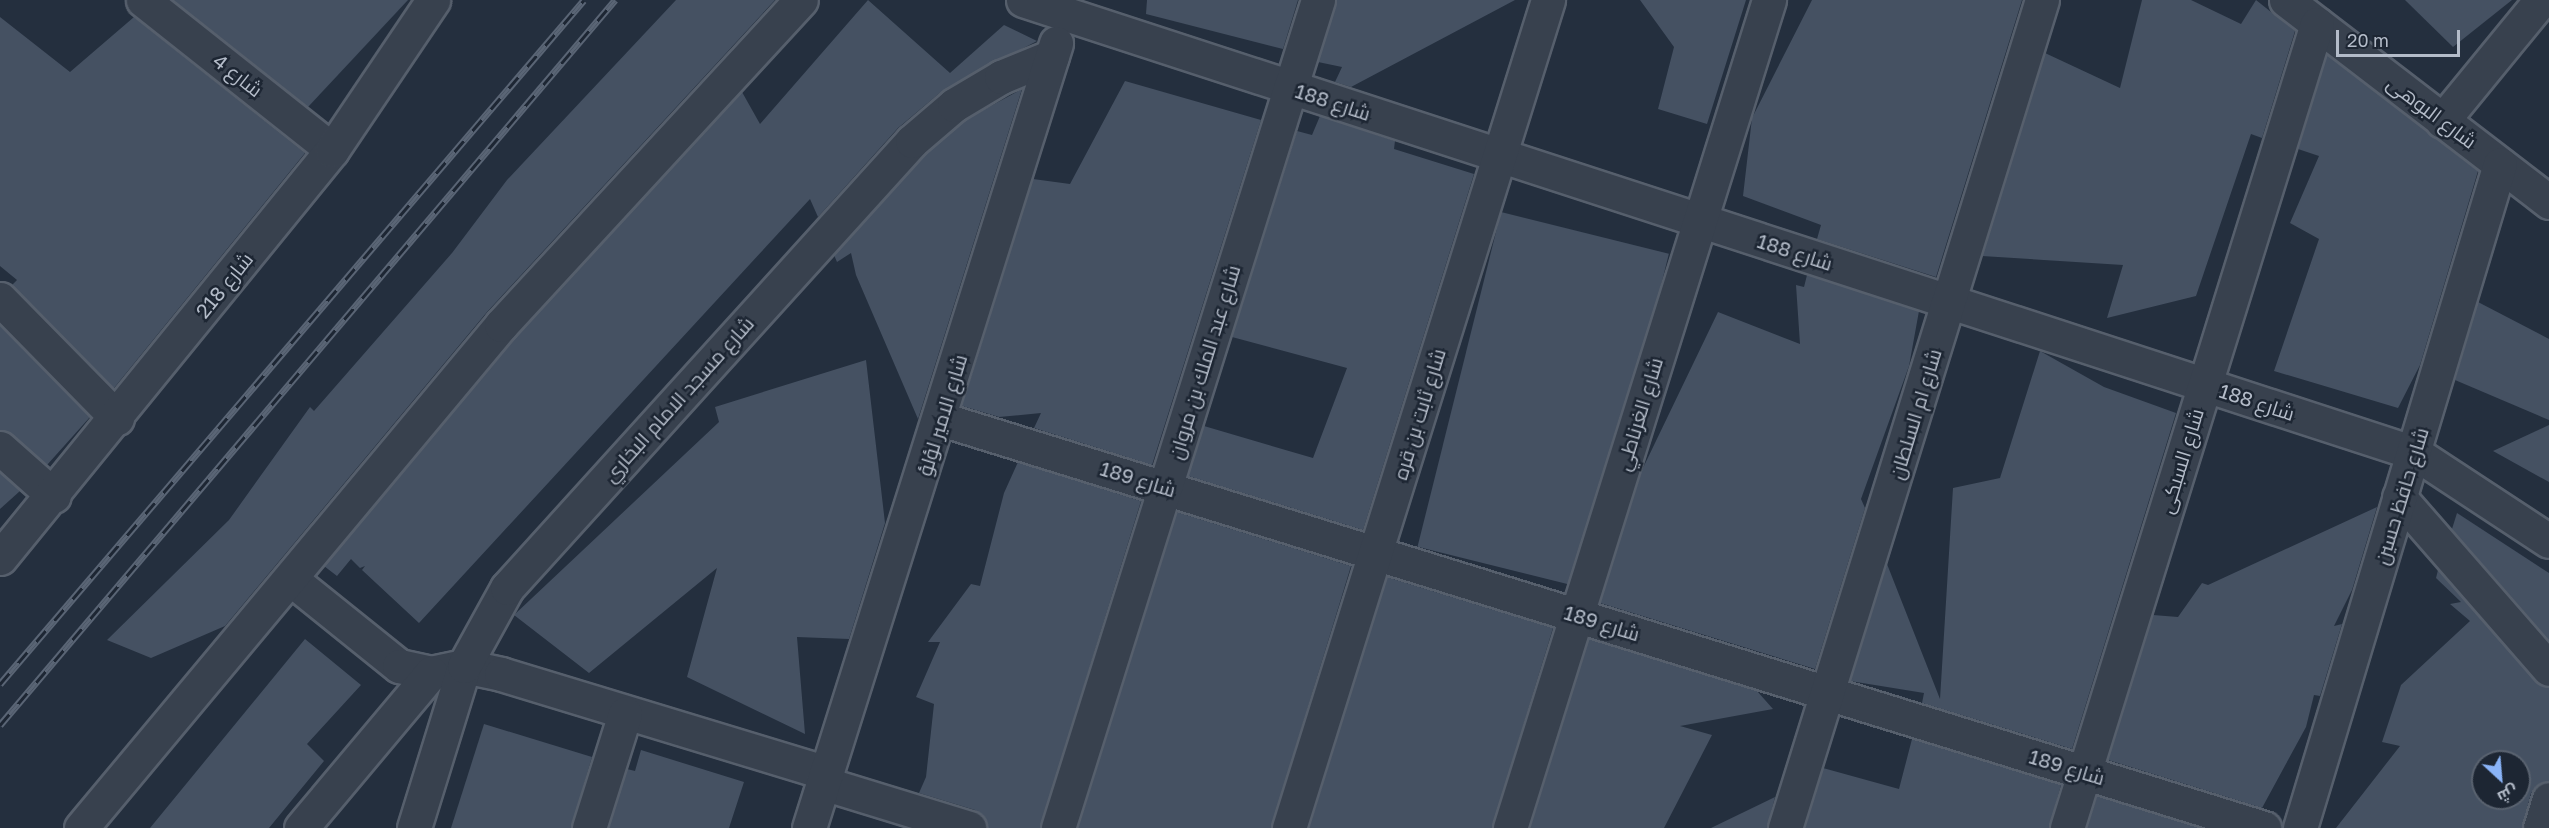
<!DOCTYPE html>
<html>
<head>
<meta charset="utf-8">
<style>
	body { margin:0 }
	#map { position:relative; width:2549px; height:828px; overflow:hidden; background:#242f3e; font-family:"Golos Text",Cairo,sans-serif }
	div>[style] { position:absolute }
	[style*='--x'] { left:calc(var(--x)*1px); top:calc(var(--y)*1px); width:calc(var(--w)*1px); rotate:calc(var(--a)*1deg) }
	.building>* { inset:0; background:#455162; transform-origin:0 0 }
	.roads { filter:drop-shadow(2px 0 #565f6c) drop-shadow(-2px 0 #565f6c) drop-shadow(0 2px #565f6c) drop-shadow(0 -2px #565f6c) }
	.minor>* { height:33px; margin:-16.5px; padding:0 16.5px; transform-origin:16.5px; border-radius:16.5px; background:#38414e }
	.rail>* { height:7px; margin-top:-3.5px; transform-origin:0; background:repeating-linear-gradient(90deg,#1d2633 0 14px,#5a6575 0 28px); box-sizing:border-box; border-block:2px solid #5a6575 }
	span { translate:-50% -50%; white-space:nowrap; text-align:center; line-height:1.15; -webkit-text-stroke:5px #1d2633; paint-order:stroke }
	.street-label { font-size:20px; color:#b4bcc9 }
	.north { position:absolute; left:2471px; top:750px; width:60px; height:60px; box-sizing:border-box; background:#1d2633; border:2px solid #59626f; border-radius:50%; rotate:154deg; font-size:16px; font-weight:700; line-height:24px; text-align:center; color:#b4bcc9 }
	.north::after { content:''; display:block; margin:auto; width:21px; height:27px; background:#8ab4f8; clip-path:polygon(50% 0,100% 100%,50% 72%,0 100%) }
	.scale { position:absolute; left:2336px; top:30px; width:124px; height:27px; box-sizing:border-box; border:3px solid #b4bcc9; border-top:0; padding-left:8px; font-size:18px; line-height:21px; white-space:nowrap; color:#b4bcc9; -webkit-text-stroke:4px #1d2633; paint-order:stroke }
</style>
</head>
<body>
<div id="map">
	<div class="building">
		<div style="clip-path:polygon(173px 0,408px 0,308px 107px)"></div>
		<div style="clip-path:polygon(676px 0,775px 0,487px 312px,225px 626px,151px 658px,107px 640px,229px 520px,310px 407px,314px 411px,452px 253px,507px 180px)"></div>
		<div style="clip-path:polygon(868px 0,950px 73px,1004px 25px,1037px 41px,942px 91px,898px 128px,818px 217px,810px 199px,419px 623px,362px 570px,365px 566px,360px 568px,351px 559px,337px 576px,324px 566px,515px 337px,742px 92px,760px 124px)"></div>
		<div style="clip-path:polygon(1147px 0,1298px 0,1283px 49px,1146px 14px)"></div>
		<div style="clip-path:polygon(1336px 0,1515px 0,1351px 87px,1335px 82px,1342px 67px,1318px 62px)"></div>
		<div style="clip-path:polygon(1640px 0,1746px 0,1707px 124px,1658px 109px,1674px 47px)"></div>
		<div style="clip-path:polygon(1812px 0,2022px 0,1936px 277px,1817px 239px,1821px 225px,1743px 196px,1752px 118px)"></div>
		<div style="clip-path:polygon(2142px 0,2191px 0,2241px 24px,2256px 0,2295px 31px,2262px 138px,2251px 134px,2196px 296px,2107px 318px,2123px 265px,1982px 256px,2045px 53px,2120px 88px)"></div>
		<div style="clip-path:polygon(2405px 0,2512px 0,2453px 47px)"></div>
		<div style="clip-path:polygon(0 17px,70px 72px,134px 17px,305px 153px,114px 388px,12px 285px,17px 280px,0 266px)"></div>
		<div style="clip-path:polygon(2327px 55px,2478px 171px,2420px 365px,2398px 408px,2274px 371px,2319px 239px,2290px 223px,2319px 156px,2298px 149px)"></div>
		<div style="clip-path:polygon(1125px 81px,1261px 120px,1152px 465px,1034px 428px,1041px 413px,999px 417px,962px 406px,1033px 179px,1070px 184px)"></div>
		<div style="clip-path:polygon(1022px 89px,918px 419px,856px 275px,851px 253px,837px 262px,834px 255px,925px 154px,965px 120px)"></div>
		<div style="clip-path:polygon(1320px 116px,1395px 141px,1394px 149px,1474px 174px,1363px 530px,1188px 476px,1204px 426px,1313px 458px,1347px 368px,1232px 337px,1297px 131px,1312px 135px)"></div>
		<div style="left:1501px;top:212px;width:173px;height:345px;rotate:14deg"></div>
		<div style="clip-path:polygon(1807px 275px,1919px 311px,1909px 366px,1861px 499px,1865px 508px,1815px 669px,1600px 603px,1642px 470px,1718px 312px,1800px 344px,1796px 285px,1804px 287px)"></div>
		<div style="clip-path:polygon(2478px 302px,2549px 339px,2549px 420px,2455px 380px)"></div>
		<div style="clip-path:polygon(0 326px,90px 417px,47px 465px,12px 434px,0 430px)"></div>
		<div style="clip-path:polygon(2040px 351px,2104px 387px,2176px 413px,2072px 749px,1922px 703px,1924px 693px,1850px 681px,1887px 564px,1940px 699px,1953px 488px,2000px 478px)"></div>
		<div style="clip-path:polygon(866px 360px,885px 523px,849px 639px,797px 637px,805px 734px,687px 677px,717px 568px,589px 673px,514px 615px,719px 422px,715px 407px)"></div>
		<div style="clip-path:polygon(2549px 425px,2549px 482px,2493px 451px)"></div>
		<div style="clip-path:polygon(1018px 462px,1141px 501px,1040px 828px,987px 828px,975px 810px,919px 793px,926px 777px,934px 704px,916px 697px,940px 642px,928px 642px,971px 584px,980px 586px,1004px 493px)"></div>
		<div style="clip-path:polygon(0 473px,20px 491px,0 509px)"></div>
		<div style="clip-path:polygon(2377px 507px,2352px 590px,2334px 626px,2342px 624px,2320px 696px,2314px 695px,2306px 727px,2262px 808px,2108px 760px,2153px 615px,2178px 617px,2202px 583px,2208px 585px)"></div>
		<div style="clip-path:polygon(1177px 512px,1351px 566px,1271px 828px,1078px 828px)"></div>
		<div style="clip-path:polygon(2457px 513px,2549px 573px,2549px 640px,2452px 529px)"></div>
		<div style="clip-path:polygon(evenodd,2438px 570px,2535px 681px,2549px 687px,2549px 781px,2531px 793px,2522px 828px,2336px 828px,2400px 746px,2382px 742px,2401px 685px,2470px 621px,2450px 604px,2461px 602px,2436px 578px,2438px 570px,2483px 762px,2519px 762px,2519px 798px,2483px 798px,2483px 762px)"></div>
		<div style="clip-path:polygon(1387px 577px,1553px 628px,1492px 828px,1309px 828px)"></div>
		<div style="clip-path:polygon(305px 639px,361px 685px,307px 744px,324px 761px,269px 828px,150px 828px)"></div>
		<div style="clip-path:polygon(1589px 639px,1757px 691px,1773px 709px,1680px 726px,1712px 735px,1664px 828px,1530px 828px)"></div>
		<div style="clip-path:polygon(484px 724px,592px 757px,571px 828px,451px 828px)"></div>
		<div style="clip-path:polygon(1912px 739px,2061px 785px,2049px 828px,1805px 828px,1823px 768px,1899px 789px)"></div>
		<div style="clip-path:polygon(641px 750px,744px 782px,729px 828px,609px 828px,627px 769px,635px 771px)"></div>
		<div style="clip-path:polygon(2097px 796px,2201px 828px,2087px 828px)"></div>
		<div style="clip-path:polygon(1775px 797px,1767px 828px,1711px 828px)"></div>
	</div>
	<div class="roads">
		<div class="minor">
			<div style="--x:143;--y:0;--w:241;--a:38.4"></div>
			<div style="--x:1023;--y:0;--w:1464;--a:18.03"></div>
			<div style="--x:2415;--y:453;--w:160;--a:33.3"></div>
			<div style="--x:2286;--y:0;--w:332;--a:37.5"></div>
			<div style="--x:2442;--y:121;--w:156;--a:-50.7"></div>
			<div style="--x:0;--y:299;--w:167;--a:45.5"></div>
			<div style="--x:941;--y:419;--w:1385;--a:17.18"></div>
			<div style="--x:0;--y:448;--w:72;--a:41.6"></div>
			<div style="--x:2399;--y:497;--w:228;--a:48.9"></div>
			<div style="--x:0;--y:558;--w:526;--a:-50.86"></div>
			<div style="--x:332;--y:150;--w:181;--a:-56"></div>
			<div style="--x:292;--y:580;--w:137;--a:38.8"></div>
			<div style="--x:399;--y:666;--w:33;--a:12"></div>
			<div style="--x:431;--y:673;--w:34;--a:-12"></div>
			<div style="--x:464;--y:666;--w:38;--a:12"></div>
			<div style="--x:501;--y:674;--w:341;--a:16.9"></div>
			<div style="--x:823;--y:783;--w:153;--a:17.1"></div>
			<div style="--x:81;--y:828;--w:655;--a:-50.14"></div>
			<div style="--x:501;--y:325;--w:442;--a:-47.3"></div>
			<div style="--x:301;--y:828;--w:202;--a:-50"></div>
			<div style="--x:414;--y:828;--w:170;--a:-72.8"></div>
			<div style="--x:464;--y:666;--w:89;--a:-61.1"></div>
			<div style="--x:507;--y:588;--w:603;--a:-47.82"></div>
			<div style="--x:912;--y:141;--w:55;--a:-40.6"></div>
			<div style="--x:954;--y:105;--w:55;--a:-30.8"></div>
			<div style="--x:1001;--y:77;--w:55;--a:-22.4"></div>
			<div style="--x:589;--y:828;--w:120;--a:-72.5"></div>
			<div style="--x:809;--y:828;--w:823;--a:-72.53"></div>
			<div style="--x:1058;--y:828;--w:868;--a:-72.57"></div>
			<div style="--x:1289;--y:828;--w:868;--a:-72.63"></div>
			<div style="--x:1510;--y:828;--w:868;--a:-72.63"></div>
			<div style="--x:1785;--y:828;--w:867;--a:-72.76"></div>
			<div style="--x:2067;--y:828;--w:842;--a:-72.73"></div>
			<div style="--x:2300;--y:828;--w:693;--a:-73.24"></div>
			<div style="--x:2540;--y:828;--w:30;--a:-73"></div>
		</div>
	</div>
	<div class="rail">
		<div style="--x:0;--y:684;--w:899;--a:-49.51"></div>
		<div style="--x:0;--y:725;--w:951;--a:-49.69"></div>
	</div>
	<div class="street-label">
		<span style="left:238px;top:75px;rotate:38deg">شارع 4</span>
		<span style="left:1333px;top:102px;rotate:18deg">شارع 188</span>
		<span style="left:2432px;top:112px;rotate:37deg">شارع البوهى</span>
		<span style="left:1795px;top:252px;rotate:18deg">شارع 188</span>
		<span style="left:224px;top:285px;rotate:-51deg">شارع 218</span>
		<span style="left:1204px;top:362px;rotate:-73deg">شارع عبد الملك بن مروان</span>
		<span style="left:678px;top:399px;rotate:-48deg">شارع مسجد الامام البخاري</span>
		<span style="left:2257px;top:402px;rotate:18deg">شارع 188</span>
		<span style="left:1419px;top:414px;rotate:-73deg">شارع ثابت بن قره</span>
		<span style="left:1639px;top:414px;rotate:-73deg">شارع الغرناطي</span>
		<span style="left:1915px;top:414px;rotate:-73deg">شارع ام السلطان</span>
		<span style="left:942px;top:415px;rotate:-73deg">شارع الامير لؤلؤ</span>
		<span style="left:2181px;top:461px;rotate:-73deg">شارع السبكى</span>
		<span style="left:1138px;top:479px;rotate:17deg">شارع 189</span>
		<span style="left:2401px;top:496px;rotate:-73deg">شارع حافظ حسين</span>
		<span style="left:1602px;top:623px;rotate:17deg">شارع 189</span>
		<span style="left:2067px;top:767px;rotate:17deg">شارع 189</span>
	</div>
	<div class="north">ش</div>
	<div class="scale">20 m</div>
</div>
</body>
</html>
